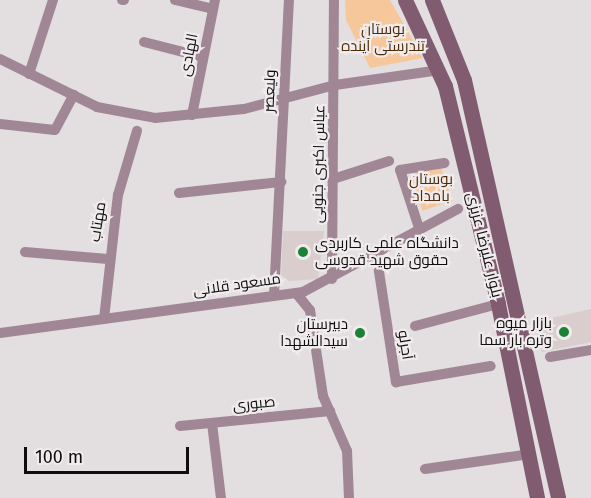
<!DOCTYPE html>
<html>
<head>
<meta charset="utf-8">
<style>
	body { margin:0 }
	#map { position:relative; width:591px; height:498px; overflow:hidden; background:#e3dedf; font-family:"Fira Sans",Cairo,sans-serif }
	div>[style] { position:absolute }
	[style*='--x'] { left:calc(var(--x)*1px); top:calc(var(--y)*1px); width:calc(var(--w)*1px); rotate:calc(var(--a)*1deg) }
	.built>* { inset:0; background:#dacdce }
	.green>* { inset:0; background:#f5c79b; transform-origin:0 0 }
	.minor>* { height:10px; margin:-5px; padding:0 5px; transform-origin:5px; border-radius:5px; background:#a18795 }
	.secondary>* { height:15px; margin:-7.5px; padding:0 7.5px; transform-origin:7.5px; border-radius:7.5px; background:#815c71 }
	.dots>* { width:16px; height:16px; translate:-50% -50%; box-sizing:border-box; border:3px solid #f0ebec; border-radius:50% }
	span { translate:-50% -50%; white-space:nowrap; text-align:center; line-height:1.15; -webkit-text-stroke:4.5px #f0ebec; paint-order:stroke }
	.park-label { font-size:15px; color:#4b2c06 }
	.street-label { font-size:15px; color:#0f0d0e }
	.poi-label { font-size:15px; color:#0f0d0e }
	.left { translate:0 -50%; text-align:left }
	.right { translate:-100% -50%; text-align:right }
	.scale { position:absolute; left:24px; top:447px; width:165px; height:27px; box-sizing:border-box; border:3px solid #0f0d0e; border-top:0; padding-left:8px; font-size:18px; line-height:21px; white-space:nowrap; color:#0f0d0e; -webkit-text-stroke:4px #f0ebec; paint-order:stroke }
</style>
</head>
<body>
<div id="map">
	<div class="built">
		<div style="clip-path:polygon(283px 231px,324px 231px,318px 279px,289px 281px,281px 275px)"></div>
		<div style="clip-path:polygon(591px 309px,591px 342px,542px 352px,534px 322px)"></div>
	</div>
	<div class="green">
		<div style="clip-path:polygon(345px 0,390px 0,423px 58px,370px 68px,346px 20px)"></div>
		<div style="left:440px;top:164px;width:39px;height:31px;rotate:72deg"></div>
	</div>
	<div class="minor">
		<div style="--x:122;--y:0;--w:2;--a:0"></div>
		<div style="--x:175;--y:0;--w:39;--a:13"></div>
		<div style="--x:144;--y:42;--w:61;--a:14.3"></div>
		<div style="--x:0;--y:59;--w:108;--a:26.3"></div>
		<div style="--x:97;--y:107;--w:59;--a:10.7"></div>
		<div style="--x:155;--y:118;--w:89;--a:-5.8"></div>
		<div style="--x:244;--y:109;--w:94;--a:-14.8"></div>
		<div style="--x:335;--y:85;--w:106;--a:-8.1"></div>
		<div style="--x:29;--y:74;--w:78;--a:-72"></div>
		<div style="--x:192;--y:115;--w:117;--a:-78.7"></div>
		<div style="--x:0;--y:124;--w:55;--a:6.2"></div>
		<div style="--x:55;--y:130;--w:40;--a:-62"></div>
		<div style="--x:333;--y:179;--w:59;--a:-17.8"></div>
		<div style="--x:179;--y:193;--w:103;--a:-6.2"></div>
		<div style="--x:419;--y:228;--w:61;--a:-108.1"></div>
		<div style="--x:400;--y:170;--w:45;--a:-9"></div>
		<div style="--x:25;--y:252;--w:83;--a:4.8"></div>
		<div style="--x:376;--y:252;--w:132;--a:81.3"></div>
		<div style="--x:396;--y:382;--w:96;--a:-9.6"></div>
		<div style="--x:332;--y:279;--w:279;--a:-89.6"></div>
		<div style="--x:296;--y:293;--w:22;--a:51"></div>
		<div style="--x:310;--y:310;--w:87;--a:81.4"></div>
		<div style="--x:323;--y:396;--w:60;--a:66.4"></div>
		<div style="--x:347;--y:451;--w:47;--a:87.6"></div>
		<div style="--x:274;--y:295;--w:295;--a:-87.1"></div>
		<div style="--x:104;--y:319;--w:125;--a:-83.6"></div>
		<div style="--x:118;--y:195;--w:67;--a:-73.5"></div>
		<div style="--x:415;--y:326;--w:86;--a:-14.8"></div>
		<div style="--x:0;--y:333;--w:306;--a:-7.7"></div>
		<div style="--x:303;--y:292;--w:176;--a:-28.2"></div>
		<div style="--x:550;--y:357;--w:42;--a:-9.7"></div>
		<div style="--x:212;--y:423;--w:76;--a:83.2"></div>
		<div style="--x:180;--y:426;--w:151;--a:-5.7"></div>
		<div style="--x:425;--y:469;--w:106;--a:-8.1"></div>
	</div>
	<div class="secondary">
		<div style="--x:405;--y:0;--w:95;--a:65.1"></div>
		<div style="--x:445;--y:86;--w:224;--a:76.3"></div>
		<div style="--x:498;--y:304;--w:198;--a:78.6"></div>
		<div style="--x:432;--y:0;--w:86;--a:68.2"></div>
		<div style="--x:464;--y:80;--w:428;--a:77.3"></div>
	</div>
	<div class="dots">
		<div style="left:303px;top:252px;background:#1a8135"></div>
		<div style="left:564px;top:332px;background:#1a8135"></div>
		<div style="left:360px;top:333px;background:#1a8135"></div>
	</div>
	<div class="park-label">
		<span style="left:383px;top:38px">بوستان<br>تندرستی آینده</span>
		<span style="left:431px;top:188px">بوستان<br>بامداد</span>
	</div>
	<div class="street-label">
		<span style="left:189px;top:55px;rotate:-79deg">الهادی</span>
		<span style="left:270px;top:91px;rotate:-88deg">ولیعصر</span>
		<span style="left:319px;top:164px;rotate:-89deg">عباس اکبری جنوبی</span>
		<span style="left:98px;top:222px;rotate:-81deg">مهتاب</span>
		<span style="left:484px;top:245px;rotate:76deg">بلوار علیرضا عزیزی</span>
		<span style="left:237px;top:285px;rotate:-8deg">مسعود قلانی</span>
		<span style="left:405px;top:345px;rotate:81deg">آجرلو</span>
		<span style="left:254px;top:404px;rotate:-6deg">صبوری</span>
	</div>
	<div class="poi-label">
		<span class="left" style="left:315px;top:252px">دانشگاه علمی کاربردی<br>حقوق شهید قدوسی</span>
		<span class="right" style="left:552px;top:332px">بازار میوه<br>وتره بار سما</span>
		<span class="right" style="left:348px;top:333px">دبيرستان<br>سیدالشهدا</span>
	</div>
	<div class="scale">100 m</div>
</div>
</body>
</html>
